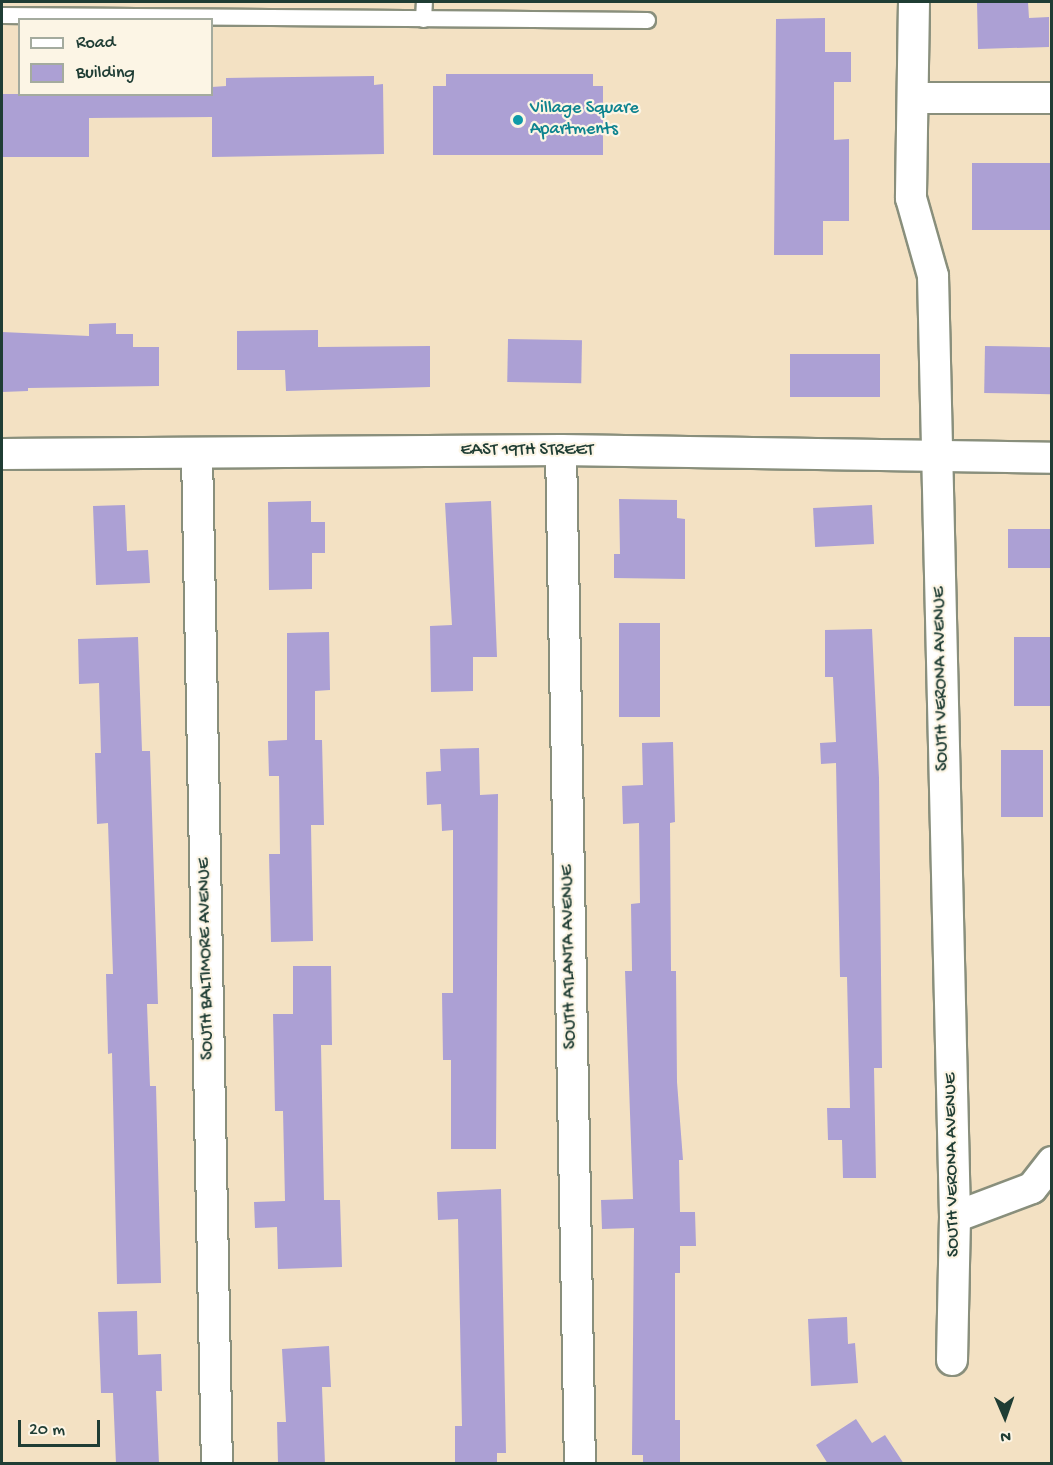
<!DOCTYPE html>
<html>
<head>
<meta charset="utf-8">
<style>
	body { margin:0 }
	#map { position:relative; width:1053px; height:1465px; overflow:hidden; background:#f3e1c3; font-family:"Gochi Hand",sans-serif }
	div>[style] { position:absolute }
	[style*='--x'] { left:calc(var(--x)*1px); top:calc(var(--y)*1px); width:calc(var(--w)*1px); rotate:calc(var(--a)*1deg) }
	.building>* { inset:0; background:#aca0d4; transform-origin:0 0 }
	.roads { filter:drop-shadow(2px 0 #898f7c) drop-shadow(-2px 0 #898f7c) drop-shadow(0 2px #898f7c) drop-shadow(0 -2px #898f7c) }
	.service>* { height:15px; margin:-7.5px; padding:0 7.5px; transform-origin:7.5px; border-radius:7.5px; background:#fff }
	.minor>* { height:30px; margin:-15px; padding:0 15px; transform-origin:15px; border-radius:15px; background:#fff }
	.dots>* { width:16px; height:16px; translate:-50% -50%; box-sizing:border-box; border:3px solid #fcf5e5; border-radius:50% }
	span { translate:-50% -50%; white-space:nowrap; text-align:center; line-height:1.15; -webkit-text-stroke:4.5px #fcf5e5; paint-order:stroke }
	.culture-label { font-size:18px; color:#0d838f }
	.left { translate:0 -50%; text-align:left }
	.street-label { font-size:18px; color:#1f3d34 }
	.frame { position:absolute; inset:0; border:3px solid #1f3d34; pointer-events:none }
	.legend { position:absolute; left:18px; top:18px; width:195px; height:78px; box-sizing:border-box; background:#fcf5e5; border:2px solid #a4ab9e; margin:0; padding:8px 10px; list-style:none; font-size:18px; color:#1f3d34 }
	.legend li { display:flex; align-items:center; gap:12px; height:30px }
	.legend b { width:30px; border:2px solid #a4ab9e }
	.north { position:absolute; left:975px; top:1387px; width:60px; height:60px; -webkit-text-stroke:4px #fcf5e5; paint-order:stroke; rotate:178deg; font-size:16px; font-weight:700; line-height:24px; text-align:center; color:#1f3d34 }
	.north::after { content:''; display:block; margin:auto; width:21px; height:27px; background:#1f3d34; clip-path:polygon(50% 0,100% 100%,50% 72%,0 100%) }
	.scale { position:absolute; left:18px; top:1420px; width:82px; height:27px; box-sizing:border-box; border:3px solid #1f3d34; border-top:0; padding-left:8px; font-size:18px; line-height:21px; white-space:nowrap; color:#1f3d34; -webkit-text-stroke:4px #fcf5e5; paint-order:stroke }
</style>
</head>
<body>
<div id="map">
	<div class="building">
		<div style="clip-path:polygon(977px 2px,1028px 2px,1029px 18px,1049px 17px,1049px 47px,978px 49px)"></div>
		<div style="clip-path:polygon(825px 18px,825px 52px,851px 52px,851px 82px,834px 82px,834px 140px,849px 139px,849px 221px,823px 221px,823px 255px,774px 255px,776px 19px)"></div>
		<div style="clip-path:polygon(446px 74px,593px 74px,593px 86px,603px 86px,603px 155px,433px 155px,433px 86px,446px 86px)"></div>
		<div style="clip-path:polygon(374px 76px,374px 85px,383px 84px,384px 154px,212px 157px,212px 117px,89px 118px,89px 157px,2px 157px,2px 94px,212px 94px,212px 87px,226px 86px,226px 78px)"></div>
		<div style="left:972px;top:163px;width:80px;height:67px"></div>
		<div style="clip-path:polygon(116px 323px,116px 334px,133px 334px,133px 347px,159px 347px,159px 386px,28px 388px,28px 391px,2px 392px,2px 332px,89px 336px,89px 324px)"></div>
		<div style="clip-path:polygon(318px 330px,318px 347px,430px 346px,430px 387px,286px 391px,285px 370px,237px 370px,237px 331px)"></div>
		<div style="left:508px;top:339px;width:74px;height:43px;rotate:1deg"></div>
		<div style="left:985px;top:346px;width:67px;height:47px;rotate:1deg"></div>
		<div style="left:790px;top:354px;width:90px;height:43px"></div>
		<div style="clip-path:polygon(619px 499px,677px 500px,677px 518px,685px 519px,685px 579px,614px 578px,614px 554px,620px 554px)"></div>
		<div style="clip-path:polygon(311px 501px,311px 522px,325px 522px,325px 553px,312px 553px,312px 589px,269px 590px,268px 502px)"></div>
		<div style="clip-path:polygon(491px 501px,497px 657px,473px 657px,473px 691px,431px 692px,430px 626px,452px 625px,445px 503px)"></div>
		<div style="clip-path:polygon(125px 505px,127px 551px,148px 550px,150px 583px,96px 585px,93px 506px)"></div>
		<div style="left:872px;top:505px;width:39px;height:59px;rotate:87deg"></div>
		<div style="left:1008px;top:529px;width:44px;height:39px"></div>
		<div style="left:619px;top:623px;width:41px;height:94px"></div>
		<div style="clip-path:polygon(872px 629px,879px 778px,882px 1068px,874px 1068px,876px 1178px,843px 1178px,842px 1140px,828px 1140px,827px 1108px,850px 1108px,847px 977px,840px 977px,836px 763px,821px 764px,820px 743px,836px 742px,833px 677px,825px 677px,825px 630px)"></div>
		<div style="clip-path:polygon(329px 632px,330px 690px,315px 691px,315px 740px,322px 740px,324px 825px,311px 825px,313px 941px,271px 942px,269px 854px,280px 854px,279px 776px,269px 776px,268px 741px,287px 740px,287px 633px)"></div>
		<div style="clip-path:polygon(138px 637px,142px 751px,150px 751px,158px 1004px,147px 1004px,150px 1086px,156px 1086px,161px 1283px,117px 1284px,112px 1053px,108px 1054px,106px 974px,113px 974px,108px 823px,97px 824px,95px 753px,101px 753px,99px 683px,79px 684px,78px 639px)"></div>
		<div style="left:1052px;top:637px;width:69px;height:38px;rotate:90deg"></div>
		<div style="clip-path:polygon(673px 742px,675px 822px,670px 823px,671px 971px,676px 971px,677px 1082px,683px 1160px,679px 1160px,680px 1212px,695px 1212px,696px 1246px,680px 1246px,680px 1273px,675px 1273px,675px 1420px,680px 1420px,680px 1464px,643px 1464px,643px 1455px,632px 1455px,634px 1228px,602px 1229px,601px 1200px,633px 1199px,625px 971px,632px 971px,631px 904px,640px 903px,639px 823px,623px 824px,622px 786px,643px 785px,642px 743px)"></div>
		<div style="clip-path:polygon(479px 748px,480px 795px,498px 794px,496px 1149px,451px 1149px,451px 1060px,443px 1060px,442px 993px,453px 993px,453px 830px,442px 831px,441px 804px,427px 805px,426px 772px,441px 771px,440px 749px)"></div>
		<div style="left:1001px;top:750px;width:42px;height:67px"></div>
		<div style="clip-path:polygon(293px 966px,331px 966px,332px 1045px,321px 1045px,324px 1200px,340px 1200px,342px 1267px,278px 1269px,277px 1227px,255px 1228px,254px 1202px,285px 1201px,283px 1111px,275px 1111px,273px 1014px,293px 1014px)"></div>
		<div style="clip-path:polygon(501px 1189px,506px 1453px,497px 1453px,497px 1464px,455px 1464px,455px 1426px,462px 1426px,458px 1219px,438px 1220px,437px 1192px)"></div>
		<div style="clip-path:polygon(137px 1311px,138px 1355px,161px 1354px,162px 1391px,156px 1391px,159px 1464px,116px 1464px,113px 1393px,101px 1393px,98px 1312px)"></div>
		<div style="clip-path:polygon(847px 1317px,848px 1344px,855px 1343px,858px 1383px,811px 1386px,808px 1319px)"></div>
		<div style="clip-path:polygon(329px 1346px,331px 1387px,322px 1387px,325px 1464px,278px 1464px,277px 1422px,286px 1422px,282px 1349px)"></div>
		<div style="clip-path:polygon(856px 1419px,872px 1443px,885px 1435px,904px 1464px,828px 1464px,816px 1445px)"></div>
	</div>
	<div class="roads">
		<div class="service">
			<div style="--x:2;--y:15;--w:645;--a:0.44"></div>
			<div style="--x:423;--y:19;--w:17;--a:-87"></div>
		</div>
		<div class="minor">
			<div style="--x:914;--y:2;--w:196;--a:90.9"></div>
			<div style="--x:911;--y:198;--w:81;--a:74.2"></div>
			<div style="--x:933;--y:276;--w:941;--a:88.66"></div>
			<div style="--x:955;--y:1217;--w:143;--a:91.2"></div>
			<div style="--x:914;--y:98;--w:138;--a:0"></div>
			<div style="--x:561;--y:450;--w:1014;--a:88.93"></div>
			<div style="--x:2;--y:454;--w:559;--a:-0.41"></div>
			<div style="--x:561;--y:450;--w:491;--a:0.9"></div>
			<div style="--x:197;--y:454;--w:1010;--a:88.87"></div>
			<div style="--x:955;--y:1217;--w:82;--a:-20.6"></div>
			<div style="--x:1032;--y:1188;--w:33;--a:-52"></div>
		</div>
	</div>
	<div class="dots">
		<div style="left:518px;top:120px;background:#0f9aa8"></div>
	</div>
	<div class="culture-label">
		<span class="left" style="left:530px;top:120px">Village Square<br>Apartments</span>
	</div>
	<div class="street-label">
		<span style="left:527px;top:451px">EAST 19TH STREET</span>
		<span style="left:942px;top:679px;rotate:-91deg">SOUTH VERONA AVENUE</span>
		<span style="left:570px;top:957px;rotate:-91deg">SOUTH ATLANTA AVENUE</span>
		<span style="left:207px;top:959px;rotate:-91deg">SOUTH BALTIMORE AVENUE</span>
		<span style="left:953px;top:1165px;rotate:-91deg">SOUTH VERONA AVENUE</span>
	</div>
	<div class="frame"></div>
	<ul class="legend">
	<li><b style="height:8px;background:#fff"></b>Road</li>
	<li><b style="height:16px;background:#aca0d4"></b>Building</li>
	</ul>
	<div class="north">N</div>
	<div class="scale">20 m</div>
</div>
</body>
</html>
